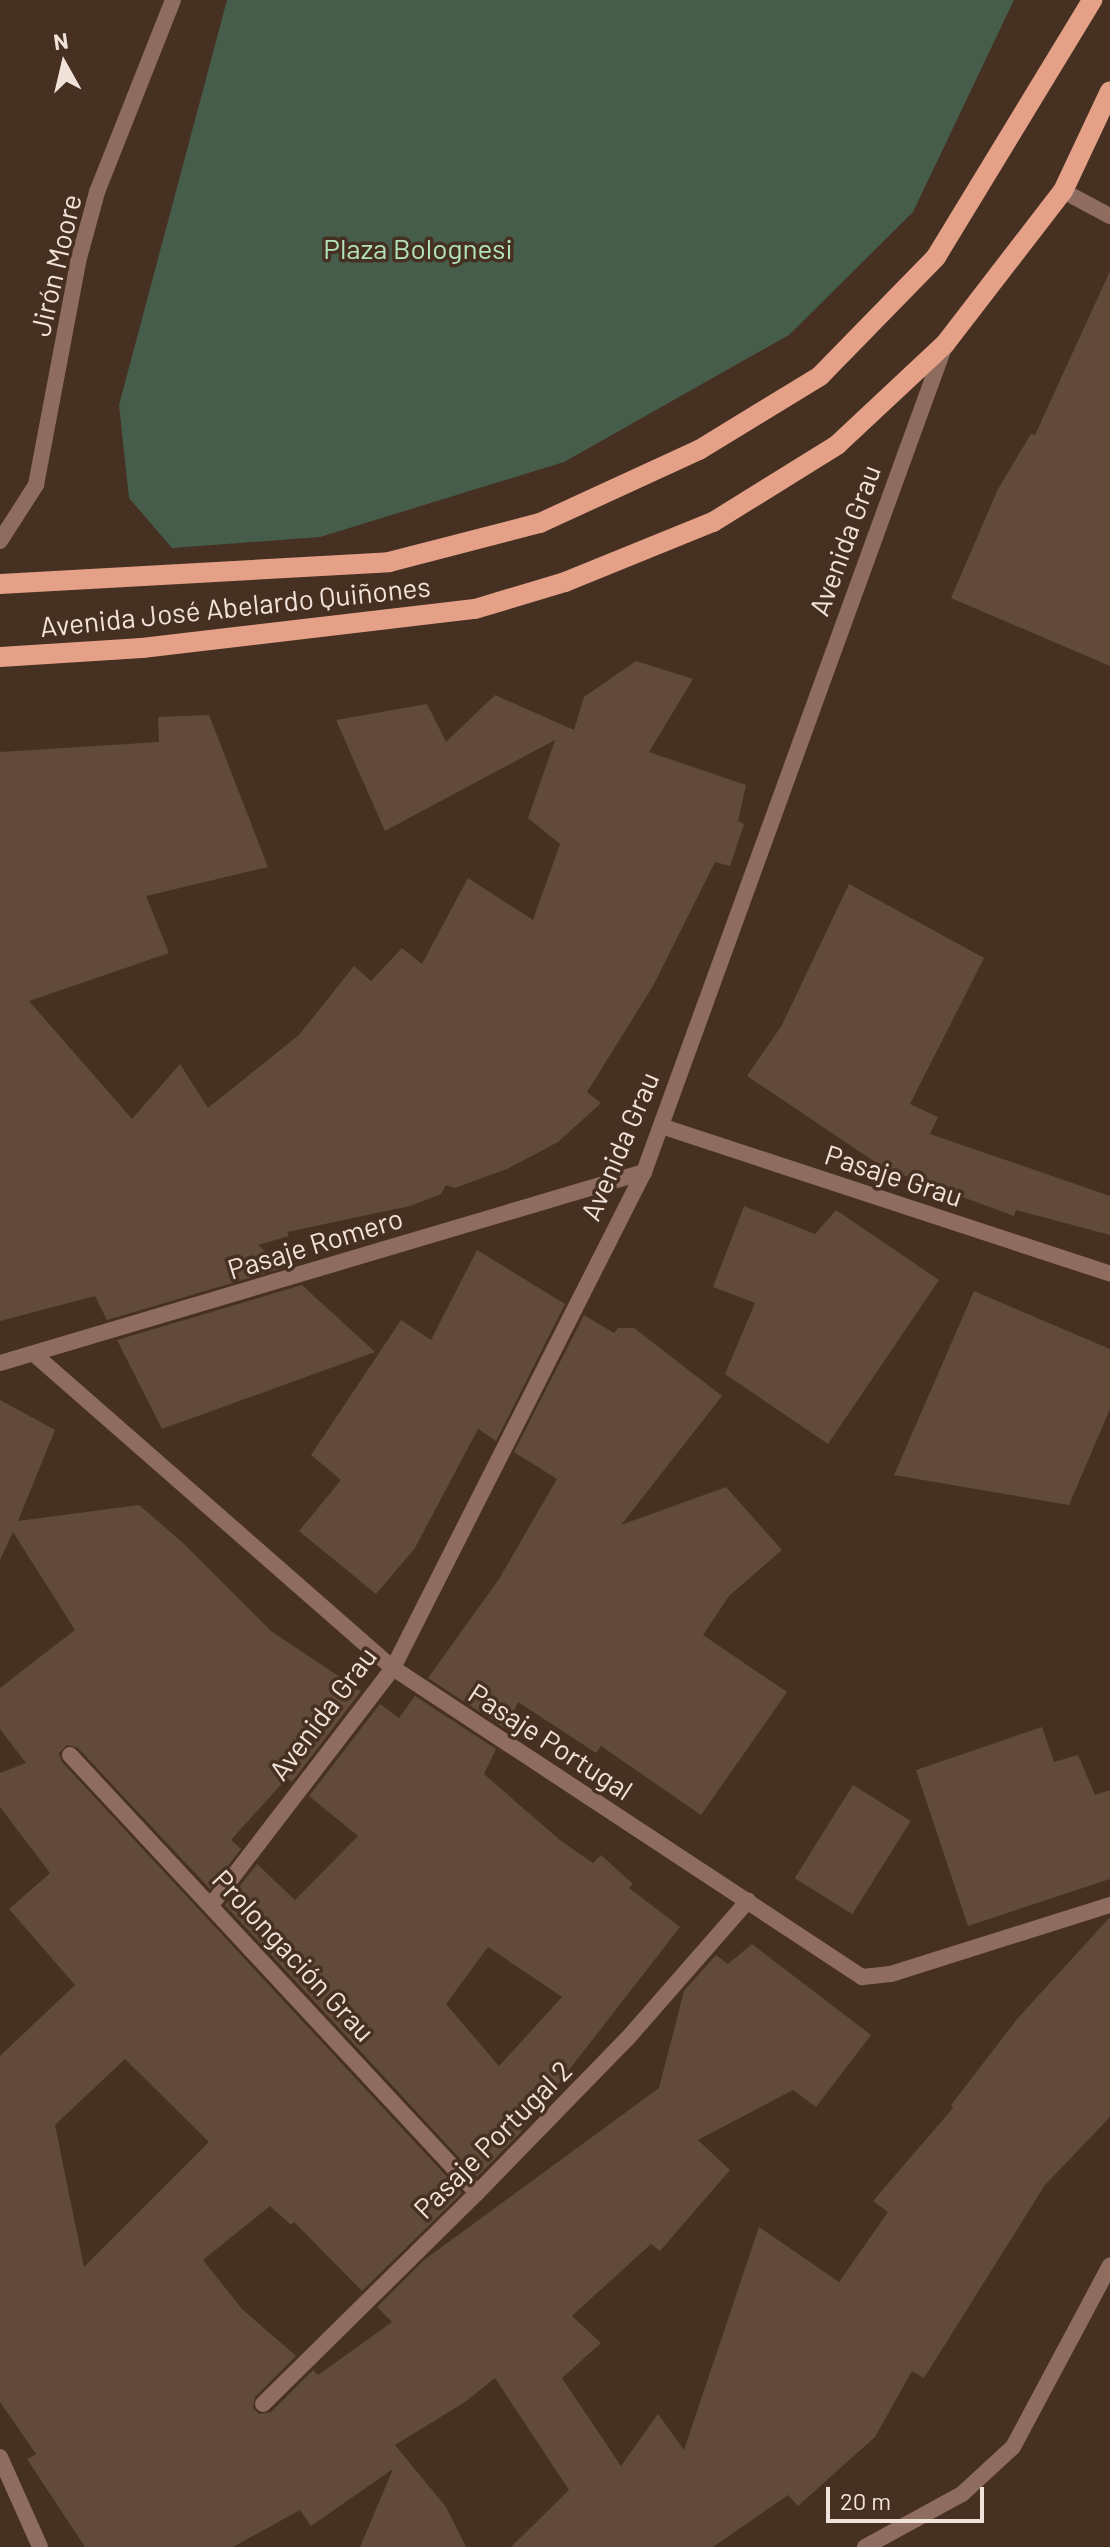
<!DOCTYPE html>
<html>
<head>
<meta charset="utf-8">
<style>
	body { margin:0 }
	#map { position:relative; width:1110px; height:2547px; overflow:hidden; background:#463021; font-family:Barlow,sans-serif }
	div>[style] { position:absolute }
	[style*='--x'] { left:calc(var(--x)*1px); top:calc(var(--y)*1px); width:calc(var(--w)*1px); rotate:calc(var(--a)*1deg) }
	.green>* { inset:0; background:#475d4b }
	.building>* { inset:0; background:#614a3a; transform-origin:0 0 }
	.minor>* { height:16px; margin:-8px; padding:0 8px; transform-origin:8px; border-radius:8px; background:#8e6c60 }
	.primary>* { height:20px; margin:-10px; padding:0 10px; transform-origin:10px; border-radius:10px; background:#e5a088 }
	span { translate:-50% -50%; white-space:nowrap; text-align:center; line-height:1.15; -webkit-text-stroke:7px #463021; paint-order:stroke }
	.park-label { font-size:28px; color:#b2e3bb }
	.street-label { font-size:28px; color:#f2e3da }
	.north { position:absolute; left:24px; top:24px; width:80px; height:80px; -webkit-text-stroke:6px #463021; paint-order:stroke; rotate:352deg; font-size:22px; font-weight:700; line-height:32px; text-align:center; color:#f2e3da }
	.north::after { content:''; display:block; margin:auto; width:28px; height:36px; background:#f2e3da; clip-path:polygon(50% 0,100% 100%,50% 72%,0 100%) }
	.scale { position:absolute; left:826px; top:2487px; width:158px; height:36px; box-sizing:border-box; border:4px solid #f2e3da; border-top:0; padding-left:10px; font-size:24px; line-height:28px; white-space:nowrap; color:#f2e3da; -webkit-text-stroke:6px #463021; paint-order:stroke }
</style>
</head>
<body>
<div id="map">
	<div class="green">
		<div style="clip-path:polygon(227px 0,1014px 0,913px 212px,789px 335px,564px 462px,320px 537px,172px 548px,129px 498px,119px 405px)"></div>
	</div>
	<div class="building">
		<div style="clip-path:polygon(1110px 271px,1110px 666px,951px 598px,998px 489px,1031px 434px,1035px 435px)"></div>
		<div style="clip-path:polygon(636px 661px,693px 679px,649px 752px,746px 785px,738px 821px,744px 824px,730px 866px,715px 862px,653px 986px,587px 1092px,601px 1103px,558px 1142px,507px 1169px,455px 1188px,446px 1185px,441px 1194px,410px 1206px,287px 1232px,289px 1236px,258px 1245px,283px 1268px,107px 1320px,95px 1296px,0 1321px,0 752px,159px 742px,158px 717px,209px 715px,268px 867px,146px 896px,169px 953px,29px 1001px,132px 1119px,180px 1064px,208px 1108px,299px 1035px,354px 966px,371px 981px,402px 948px,422px 964px,468px 878px,533px 920px,560px 844px,528px 818px,555px 740px,385px 831px,336px 720px,427px 704px,446px 742px,495px 695px,574px 730px,584px 697px)"></div>
		<div style="clip-path:polygon(849px 884px,984px 958px,910px 1104px,938px 1117px,930px 1134px,1110px 1196px,1110px 1235px,1016px 1210px,1014px 1216px,884px 1168px,747px 1076px,782px 1025px)"></div>
		<div style="clip-path:polygon(744px 1206px,815px 1234px,836px 1210px,939px 1280px,828px 1444px,725px 1374px,755px 1303px,713px 1287px)"></div>
		<div style="clip-path:polygon(477px 1250px,565px 1304px,496px 1441px,478px 1429px,415px 1548px,376px 1594px,299px 1531px,341px 1480px,311px 1455px,401px 1320px,431px 1340px)"></div>
		<div style="clip-path:polygon(302px 1285px,375px 1352px,162px 1429px,117px 1340px)"></div>
		<div style="clip-path:polygon(974px 1291px,1110px 1349px,1110px 1409px,1069px 1505px,894px 1475px)"></div>
		<div style="clip-path:polygon(584px 1315px,614px 1333px,618px 1328px,634px 1328px,722px 1396px,621px 1525px,726px 1487px,782px 1550px,729px 1596px,703px 1635px,787px 1692px,701px 1815px,601px 1746px,596px 1753px,518px 1702px,506px 1729px,428px 1678px,499px 1579px,557px 1479px,514px 1452px)"></div>
		<div style="clip-path:polygon(evenodd,0 1400px,55px 1430px,18px 1521px,139px 1505px,182px 1542px,271px 1631px,361px 1691px,292px 1782px,287px 1778px,231px 1840px,241px 1849px,210px 1889px,78px 1748px,67px 1745px,59px 1753px,62px 1762px,462px 2193px,362px 2291px,294px 2222px,291px 2225px,270px 2206px,203px 2260px,242px 2309px,296px 2356px,255px 2397px,253px 2408px,259px 2414px,271px 2412px,313px 2370px,318px 2375px,392px 2322px,377px 2307px,424px 2260px,659px 2088px,684px 1991px,716px 1955px,728px 1964px,752px 1944px,871px 2035px,816px 2107px,793px 2090px,698px 2140px,730px 2170px,660px 2251px,651px 2244px,572px 2316px,601px 2343px,562px 2378px,621px 2466px,658px 2414px,684px 2450px,759px 2227px,839px 2282px,888px 2212px,873px 2201px,953px 2108px,951px 2105px,1018px 2018px,1110px 1917px,1110px 2117px,1045px 2185px,924px 2378px,912px 2371px,875px 2437px,798px 2506px,788px 2495px,713px 2547px,511px 2547px,569px 2490px,495px 2378px,465px 2402px,395px 2445px,446px 2507px,466px 2547px,360px 2547px,393px 2469px,311px 2526px,300px 2510px,233px 2547px,85px 2547px,27px 2459px,36px 2454px,0 2402px,0 2056px,75px 1985px,9px 1909px,50px 1873px,0 1807px,0 1773px,26px 1763px,0 1729px,0 1688px,75px 1630px,13px 1532px,0 1560px,0 1400px,125px 2059px,209px 2142px,84px 2267px,55px 2125px,125px 2059px)"></div>
		<div style="clip-path:polygon(evenodd,415px 1696px,496px 1749px,484px 1774px,561px 1841px,593px 1863px,601px 1855px,633px 1884px,629px 1888px,680px 1927px,520px 2133px,477px 2177px,225px 1905px,257px 1864px,295px 1900px,358px 1836px,309px 1796px,380px 1704px,399px 1718px,415px 1696px,488px 1947px,562px 1997px,499px 2066px,446px 2004px,488px 1947px)"></div>
		<div style="clip-path:polygon(1042px 1727px,1054px 1762px,1078px 1755px,1095px 1795px,1110px 1790px,1110px 1879px,968px 1926px,916px 1770px)"></div>
		<div style="left:853px;top:1785px;width:68px;height:110px;rotate:32deg"></div>
	</div>
	<div class="minor">
		<div style="--x:1063;--y:191;--w:53;--a:28"></div>
		<div style="--x:0;--y:541;--w:67;--a:-57.3"></div>
		<div style="--x:36;--y:485;--w:227;--a:-79.3"></div>
		<div style="--x:78;--y:262;--w:73;--a:-74.8"></div>
		<div style="--x:97;--y:192;--w:206;--a:-68.4"></div>
		<div style="--x:661;--y:1126;--w:473;--a:18.2"></div>
		<div style="--x:34;--y:1354;--w:477;--a:41.2"></div>
		<div style="--x:393;--y:1668;--w:562;--a:33.38"></div>
		<div style="--x:862;--y:1977;--w:29;--a:-6"></div>
		<div style="--x:891;--y:1974;--w:230;--a:-17.5"></div>
		<div style="--x:0;--y:1363;--w:672;--a:-16.52"></div>
		<div style="--x:70;--y:1755;--w:598;--a:47.1"></div>
		<div style="--x:212;--y:1904;--w:297;--a:-52.5"></div>
		<div style="--x:393;--y:1668;--w:556;--a:-63.16"></div>
		<div style="--x:644;--y:1172;--w:880;--a:-70"></div>
		<div style="--x:263;--y:2404;--w:301;--a:-44.6"></div>
		<div style="--x:477;--y:2193;--w:215;--a:-45.8"></div>
		<div style="--x:627;--y:2039;--w:184;--a:-48.8"></div>
		<div style="--x:0;--y:2457;--w:98;--a:66"></div>
		<div style="--x:865;--y:2547;--w:111;--a:-28.7"></div>
		<div style="--x:962;--y:2494;--w:69;--a:-42.7"></div>
		<div style="--x:1013;--y:2447;--w:206;--a:-61.9"></div>
	</div>
	<div class="primary">
		<div style="--x:0;--y:584;--w:390;--a:-3.2"></div>
		<div style="--x:389;--y:562;--w:156;--a:-14.5"></div>
		<div style="--x:540;--y:523;--w:175;--a:-24.7"></div>
		<div style="--x:699;--y:450;--w:142;--a:-31.4"></div>
		<div style="--x:820;--y:376;--w:166;--a:-45.7"></div>
		<div style="--x:936;--y:257;--w:301;--a:-58.7"></div>
		<div style="--x:0;--y:657;--w:142;--a:-3.6"></div>
		<div style="--x:142;--y:648;--w:335;--a:-6.7"></div>
		<div style="--x:475;--y:609;--w:94;--a:-16.7"></div>
		<div style="--x:565;--y:582;--w:160;--a:-22.1"></div>
		<div style="--x:713;--y:522;--w:146;--a:-31.8"></div>
		<div style="--x:837;--y:445;--w:148;--a:-43.1"></div>
		<div style="--x:945;--y:344;--w:193;--a:-52.4"></div>
		<div style="--x:1063;--y:191;--w:110;--a:-64.8"></div>
	</div>
	<div class="park-label">
		<span style="left:418px;top:248px">Plaza Bolognesi</span>
	</div>
	<div class="street-label">
		<span style="left:55px;top:265px;rotate:-77deg">Jirón Moore</span>
		<span style="left:844px;top:540px;rotate:-70deg">Avenida Grau</span>
		<span style="left:235px;top:606px;rotate:-6deg">Avenida José Abelardo Quiñones</span>
		<span style="left:619px;top:1146px;rotate:-67deg">Avenida Grau</span>
		<span style="left:894px;top:1175px;rotate:18deg">Pasaje Grau</span>
		<span style="left:315px;top:1243px;rotate:-17deg">Pasaje Romero</span>
		<span style="left:322px;top:1713px;rotate:-53deg">Avenida Grau</span>
		<span style="left:551px;top:1741px;rotate:33deg">Pasaje Portugal</span>
		<span style="left:294px;top:1955px;rotate:47deg">Prolongación Grau</span>
		<span style="left:492px;top:2139px;rotate:-45deg">Pasaje Portugal 2</span>
	</div>
	<div class="north">N</div>
	<div class="scale">20 m</div>
</div>
</body>
</html>
